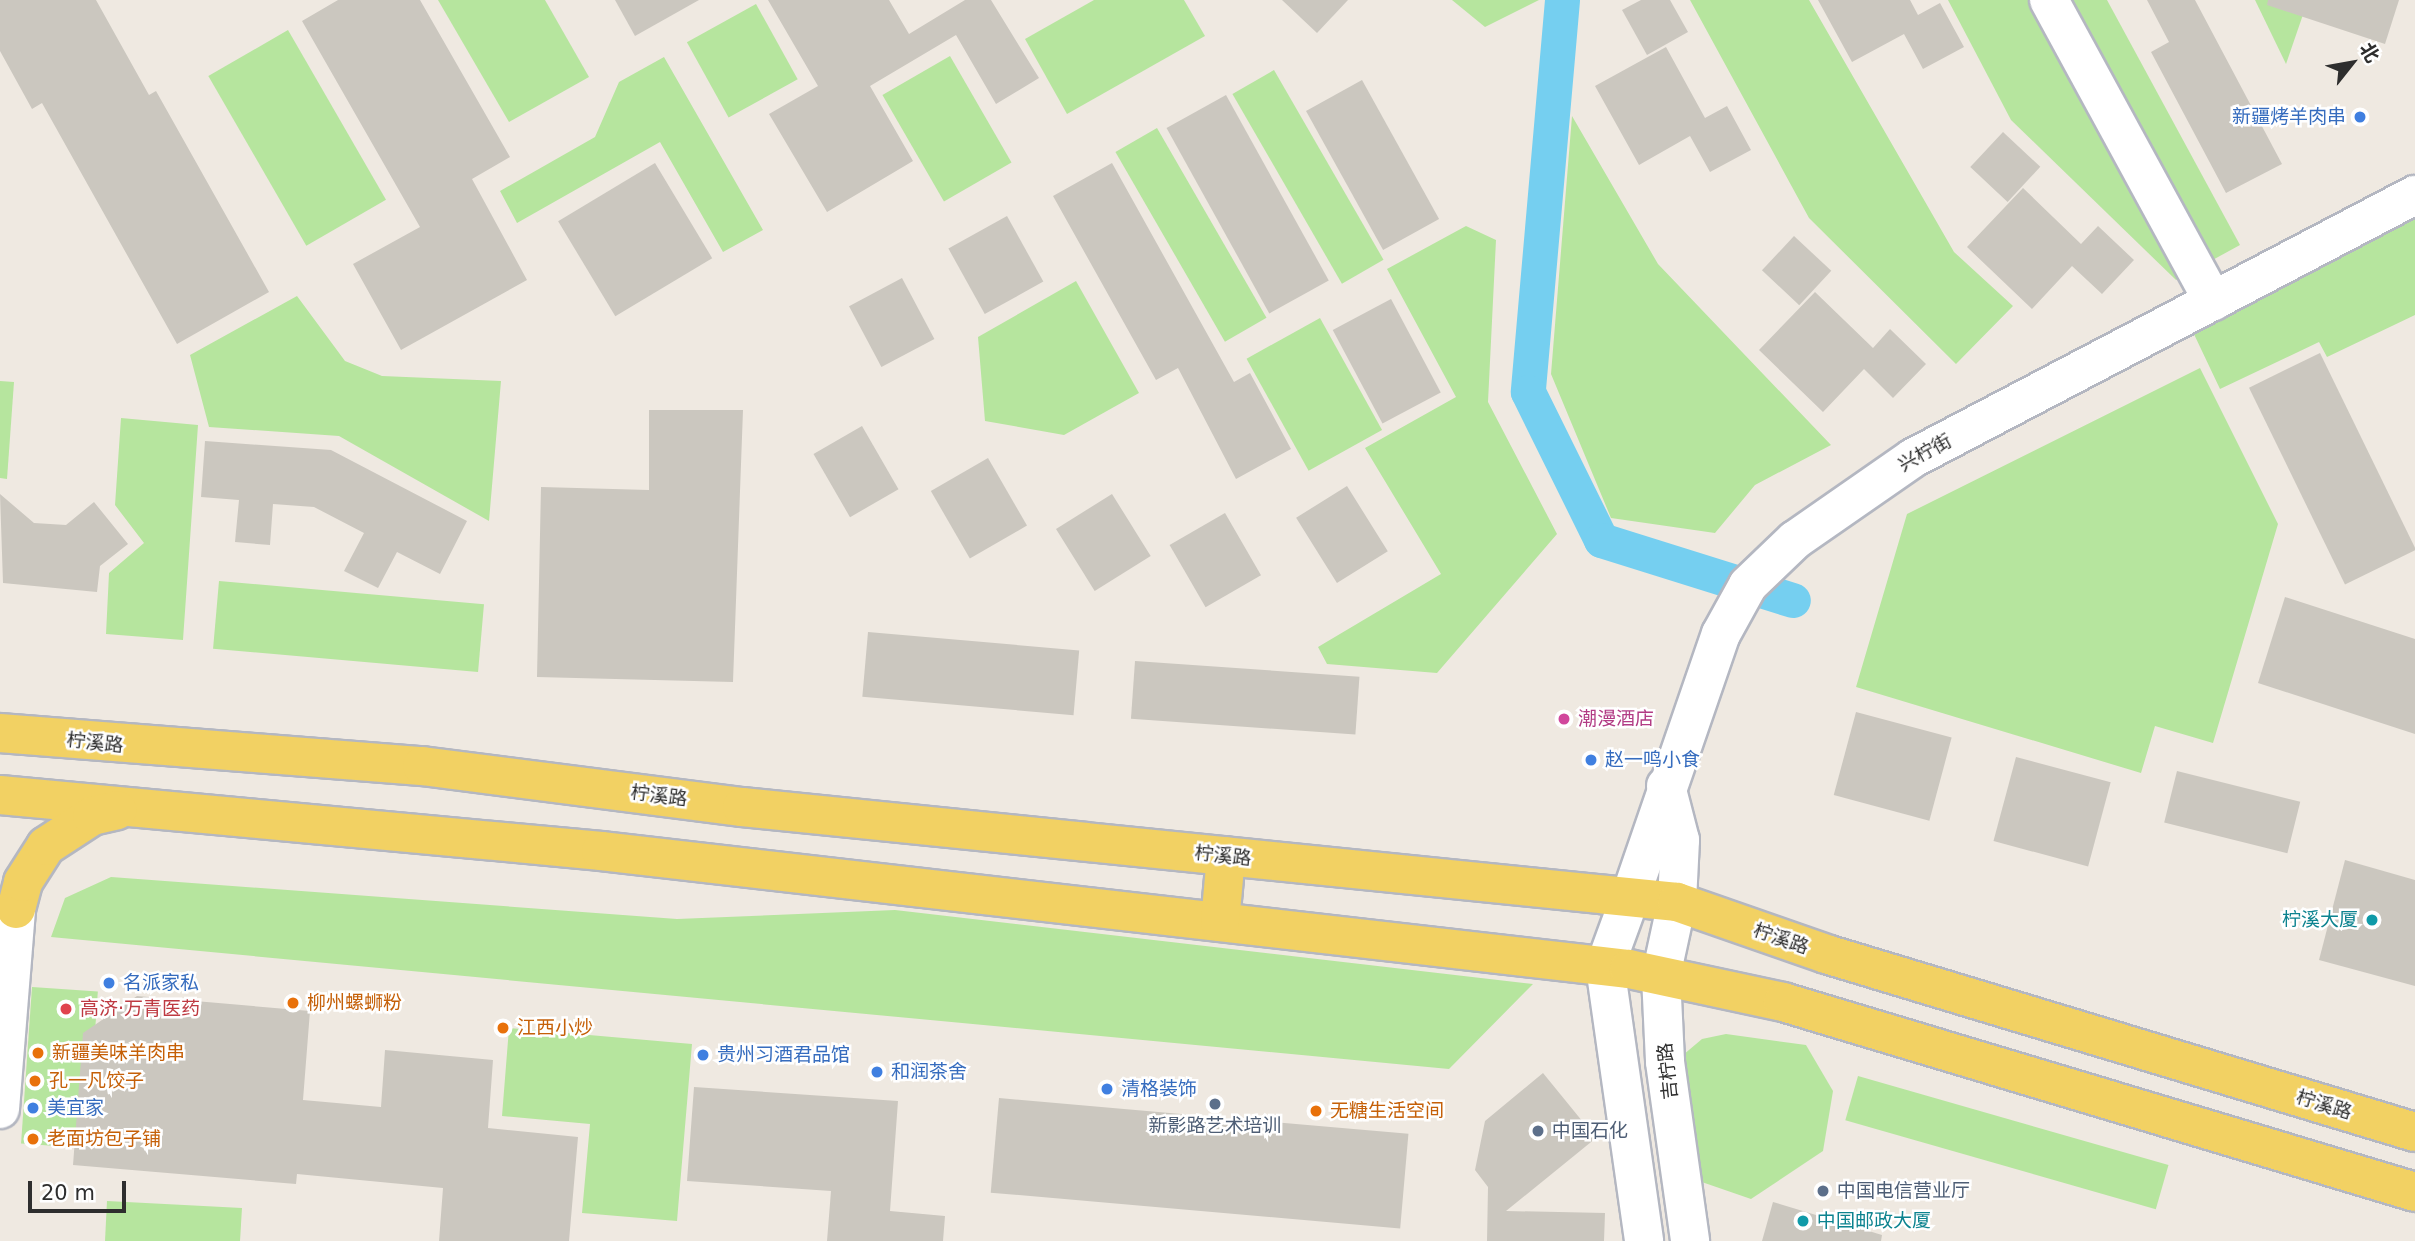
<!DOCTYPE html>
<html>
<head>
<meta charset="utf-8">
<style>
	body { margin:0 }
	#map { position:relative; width:2415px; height:1241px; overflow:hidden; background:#efe9e1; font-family:"DejaVu Sans","Noto Sans SC",sans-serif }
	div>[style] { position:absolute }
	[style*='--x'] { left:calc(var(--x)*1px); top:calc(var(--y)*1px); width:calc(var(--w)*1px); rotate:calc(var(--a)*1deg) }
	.green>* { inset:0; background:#b6e59e; transform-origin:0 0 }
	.canal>* { height:35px; margin:-17.5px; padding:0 17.5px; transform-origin:17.5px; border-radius:17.5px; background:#75cff0 }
	.building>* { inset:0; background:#cbc7bf; transform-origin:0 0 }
	.roads { filter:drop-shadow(2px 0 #b4b7c1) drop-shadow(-2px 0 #b4b7c1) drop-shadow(0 2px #b4b7c1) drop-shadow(0 -2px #b4b7c1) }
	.minor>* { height:38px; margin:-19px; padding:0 19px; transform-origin:19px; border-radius:19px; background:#fff }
	.secondary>* { height:38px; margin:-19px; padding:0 19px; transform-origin:19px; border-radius:19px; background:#fff }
	.primary>* { height:38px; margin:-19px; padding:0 19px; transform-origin:19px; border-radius:19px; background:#f2d163 }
	.dots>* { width:19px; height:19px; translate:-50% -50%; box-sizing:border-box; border:4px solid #fff; border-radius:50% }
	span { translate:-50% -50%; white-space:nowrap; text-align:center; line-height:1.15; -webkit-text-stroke:5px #fff; paint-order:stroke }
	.shop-label { font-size:19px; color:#366cbe }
	.right { translate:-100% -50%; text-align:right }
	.left { translate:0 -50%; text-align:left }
	.street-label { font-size:19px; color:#2e2e2e }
	.hotel-label { font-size:19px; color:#b23c85 }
	.culture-label { font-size:19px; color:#0d838f }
	.food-label { font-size:19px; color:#c56008 }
	.health-label { font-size:19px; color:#be3a42 }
	.service-label { font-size:19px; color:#4e5e75 }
	.north { position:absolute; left:2317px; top:28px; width:70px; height:70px; -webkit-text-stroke:5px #fff; paint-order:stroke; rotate:59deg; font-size:19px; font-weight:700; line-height:28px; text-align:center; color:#2e2e2e }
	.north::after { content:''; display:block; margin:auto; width:24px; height:32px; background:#2e2e2e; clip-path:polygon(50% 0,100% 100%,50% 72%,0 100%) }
	.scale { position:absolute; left:28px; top:1181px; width:98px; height:32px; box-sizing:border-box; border:4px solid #2e2e2e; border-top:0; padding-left:9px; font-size:21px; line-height:24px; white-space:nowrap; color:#2e2e2e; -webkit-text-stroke:5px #fff; paint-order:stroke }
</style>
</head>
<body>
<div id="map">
	<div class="green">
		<div style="clip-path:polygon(438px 0,545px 0,589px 77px,509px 122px)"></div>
		<div style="clip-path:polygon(1094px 0,1184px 0,1205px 36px,1067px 114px,1025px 39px)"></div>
		<div style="clip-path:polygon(1452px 0,1539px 0,1485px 27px)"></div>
		<div style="clip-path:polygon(1690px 0,1809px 0,1954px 252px,2013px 306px,1956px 364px,1809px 218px)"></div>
		<div style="clip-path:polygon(1948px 0,2107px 0,2240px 245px,2176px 280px,2011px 120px)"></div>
		<div style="clip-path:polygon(2255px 0,2308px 0,2286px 64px)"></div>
		<div style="left:756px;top:4px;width:86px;height:79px;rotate:61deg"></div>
		<div style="left:288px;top:30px;width:196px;height:92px;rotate:60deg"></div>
		<div style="left:950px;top:56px;width:123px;height:78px;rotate:60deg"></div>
		<div style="clip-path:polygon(664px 57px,763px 230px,723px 252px,660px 142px,517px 223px,500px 191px,595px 137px,619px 82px)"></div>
		<div style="left:1274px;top:70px;width:219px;height:48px;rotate:60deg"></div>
		<div style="clip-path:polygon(1572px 116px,1658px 264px,1831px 445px,1755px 485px,1715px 533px,1611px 518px,1551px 374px)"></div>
		<div style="left:1157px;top:128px;width:219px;height:48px;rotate:60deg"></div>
		<div style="clip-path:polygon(2415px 215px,2415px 315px,2327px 357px,2319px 342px,2220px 389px,2192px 330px)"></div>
		<div style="clip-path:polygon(1466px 226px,1496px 240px,1488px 402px,1557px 534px,1437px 673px,1327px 664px,1318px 647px,1441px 574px,1365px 448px,1456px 397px,1387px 269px)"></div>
		<div style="clip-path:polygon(1076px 281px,1139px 393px,1064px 435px,985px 421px,978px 337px)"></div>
		<div style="clip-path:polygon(297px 296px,345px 361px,382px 376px,501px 381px,489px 521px,339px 436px,209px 427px,190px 355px)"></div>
		<div style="left:1320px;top:318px;width:128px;height:84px;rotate:61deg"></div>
		<div style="clip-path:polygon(2200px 368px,2278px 524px,2213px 743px,2155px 726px,2141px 773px,1856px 687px,1907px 514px)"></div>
		<div style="clip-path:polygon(0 381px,14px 382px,7px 479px,0 478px)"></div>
		<div style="clip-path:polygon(121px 418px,198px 425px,183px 640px,106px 634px,109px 573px,144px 543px,115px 505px)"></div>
		<div style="left:219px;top:581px;width:266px;height:68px;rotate:5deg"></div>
		<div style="clip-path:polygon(111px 877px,677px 919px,895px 910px,1533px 984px,1449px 1069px,51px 937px,65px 898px)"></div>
		<div style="left:32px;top:987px;width:66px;height:157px;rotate:4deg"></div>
		<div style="clip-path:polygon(509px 1028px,692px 1044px,677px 1221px,582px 1213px,590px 1124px,502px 1116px)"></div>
		<div style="clip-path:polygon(1726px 1034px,1806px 1045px,1833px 1091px,1823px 1151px,1751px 1199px,1696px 1180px,1683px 1055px,1702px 1039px)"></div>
		<div style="left:1858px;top:1076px;width:323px;height:46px;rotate:16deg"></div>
		<div style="clip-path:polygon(107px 1201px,242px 1208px,240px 1241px,105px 1241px)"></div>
	</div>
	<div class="canal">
		<div style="--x:1562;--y:0;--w:393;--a:95"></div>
		<div style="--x:1528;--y:392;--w:165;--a:63.7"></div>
		<div style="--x:1601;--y:540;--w:201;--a:17.4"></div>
	</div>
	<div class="building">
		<div style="clip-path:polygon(0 0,96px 0,149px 95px,156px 91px,269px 292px,177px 344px,42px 103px,32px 109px,0 51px)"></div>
		<div style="clip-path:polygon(338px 0,420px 0,510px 157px,472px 179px,527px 280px,401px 350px,353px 264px,420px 227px,302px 21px)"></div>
		<div style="clip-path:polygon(615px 0,699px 0,635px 36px)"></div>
		<div style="clip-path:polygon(768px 0,889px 0,909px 34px,965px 0,991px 0,1039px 78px,996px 104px,956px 35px,870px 86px,913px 161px,827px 212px,769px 114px,818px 86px)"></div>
		<div style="clip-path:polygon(1282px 0,1348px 0,1317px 33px)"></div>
		<div style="clip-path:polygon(1641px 0,1670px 0,1688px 32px,1647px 55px,1622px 10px)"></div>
		<div style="clip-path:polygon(1818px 0,1910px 0,1918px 15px,1940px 3px,1964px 47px,1923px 69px,1904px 34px,1852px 62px)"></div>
		<div style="clip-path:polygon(2147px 0,2195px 0,2282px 164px,2226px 193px,2151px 52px,2169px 42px)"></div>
		<div style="clip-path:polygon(2268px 0,2399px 0,2385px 44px,2267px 5px)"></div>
		<div style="clip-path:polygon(1666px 47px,1705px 118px,1727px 106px,1751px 150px,1710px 172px,1690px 136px,1639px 165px,1595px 86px)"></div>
		<div style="left:1362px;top:80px;width:159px;height:64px;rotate:61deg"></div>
		<div style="left:1226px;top:95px;width:212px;height:68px;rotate:61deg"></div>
		<div style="left:2003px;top:132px;width:51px;height:48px;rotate:43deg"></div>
		<div style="left:655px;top:163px;width:111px;height:113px;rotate:59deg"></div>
		<div style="clip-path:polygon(1112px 163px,1234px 382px,1250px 373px,1291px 449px,1236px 479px,1178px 368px,1156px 380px,1053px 196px)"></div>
		<div style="clip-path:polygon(2023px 188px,2081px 244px,2098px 226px,2134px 260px,2102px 294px,2072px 266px,2032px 309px,1967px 247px)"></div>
		<div style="left:1007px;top:216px;width:75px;height:67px;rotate:61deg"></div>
		<div style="left:1794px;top:236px;width:51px;height:47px;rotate:43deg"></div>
		<div style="left:902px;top:278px;width:69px;height:60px;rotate:62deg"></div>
		<div style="clip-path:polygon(1815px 292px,1873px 348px,1890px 329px,1926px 364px,1893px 398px,1864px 369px,1823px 412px,1759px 350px)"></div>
		<div style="left:1391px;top:299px;width:106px;height:66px;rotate:62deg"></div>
		<div style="left:2320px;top:353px;width:219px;height:79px;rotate:64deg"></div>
		<div style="clip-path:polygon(649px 410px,743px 410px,733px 682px,537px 677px,541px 487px,649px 490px)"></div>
		<div style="left:862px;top:426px;width:73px;height:56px;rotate:60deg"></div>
		<div style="clip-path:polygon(205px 441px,331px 450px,467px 521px,440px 574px,397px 552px,378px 588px,344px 571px,364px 533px,314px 507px,273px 504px,270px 545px,235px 542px,239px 500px,201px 497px)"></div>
		<div style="left:988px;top:458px;width:78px;height:66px;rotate:60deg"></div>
		<div style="left:1347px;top:486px;width:77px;height:60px;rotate:58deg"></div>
		<div style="clip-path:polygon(0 494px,34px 523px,66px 525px,94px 502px,128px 544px,100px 566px,97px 592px,3px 583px)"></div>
		<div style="left:1112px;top:494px;width:73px;height:66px;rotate:58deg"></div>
		<div style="left:1225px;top:513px;width:72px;height:64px;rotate:60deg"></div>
		<div style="clip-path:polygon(2285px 597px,2415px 639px,2415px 734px,2258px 683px)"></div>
		<div style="left:868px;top:632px;width:212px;height:65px;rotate:5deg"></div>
		<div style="left:1135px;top:661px;width:225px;height:58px;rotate:4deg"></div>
		<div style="left:1856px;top:712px;width:99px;height:86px;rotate:15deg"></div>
		<div style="left:2016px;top:757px;width:98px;height:87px;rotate:15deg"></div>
		<div style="left:2177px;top:771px;width:127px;height:53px;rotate:14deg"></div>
		<div style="clip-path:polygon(2345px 860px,2415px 880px,2415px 986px,2319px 960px)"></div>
		<div style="clip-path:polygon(137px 996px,310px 1011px,303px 1100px,381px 1107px,385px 1050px,493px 1060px,488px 1128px,578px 1137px,569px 1241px,439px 1241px,443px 1188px,297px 1174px,296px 1184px,73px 1165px,83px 1033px)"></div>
		<div style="clip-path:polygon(1543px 1073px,1596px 1138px,1506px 1211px,1605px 1213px,1604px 1241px,1487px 1241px,1488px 1187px,1475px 1170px,1485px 1121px)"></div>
		<div style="clip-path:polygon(694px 1087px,898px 1101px,890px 1211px,945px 1216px,943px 1241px,827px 1241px,831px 1191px,687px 1181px)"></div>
		<div style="left:999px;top:1098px;width:411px;height:95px;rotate:5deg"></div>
		<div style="clip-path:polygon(1773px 1202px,1882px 1235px,1881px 1241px,1762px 1241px)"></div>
	</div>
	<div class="roads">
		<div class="minor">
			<div style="--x:2049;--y:0;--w:343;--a:61.4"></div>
			<div style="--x:1666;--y:786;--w:56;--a:75.5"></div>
			<div style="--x:1680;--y:840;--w:62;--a:92.8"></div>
			<div style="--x:1631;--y:895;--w:276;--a:-71"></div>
			<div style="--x:1721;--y:634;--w:56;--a:-61.1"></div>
			<div style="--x:1748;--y:585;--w:65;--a:-43.8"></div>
			<div style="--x:1795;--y:540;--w:144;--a:-34.8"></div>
			<div style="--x:1913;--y:458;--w:567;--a:-27.65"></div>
			<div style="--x:0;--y:1109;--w:201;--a:-85.4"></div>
		</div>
		<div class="secondary">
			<div style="--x:1631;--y:895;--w:76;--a:110.1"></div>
			<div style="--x:1605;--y:966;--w:278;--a:81.9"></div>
			<div style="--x:1677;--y:902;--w:76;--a:102.2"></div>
			<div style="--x:1661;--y:976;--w:86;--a:87.3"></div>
			<div style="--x:1665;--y:1062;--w:181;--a:82"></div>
		</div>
		<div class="primary">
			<div style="--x:0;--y:733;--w:423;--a:4.5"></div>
			<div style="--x:422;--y:766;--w:323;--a:7.3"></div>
			<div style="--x:742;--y:807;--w:940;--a:5.8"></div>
			<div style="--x:1677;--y:902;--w:158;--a:19.2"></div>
			<div style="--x:1826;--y:954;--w:615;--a:16.82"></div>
			<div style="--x:0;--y:795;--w:604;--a:5.32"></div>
			<div style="--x:601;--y:851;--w:1035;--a:6.55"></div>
			<div style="--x:1629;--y:969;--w:157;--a:12.1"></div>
			<div style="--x:1783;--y:1002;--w:660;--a:16.73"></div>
			<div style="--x:16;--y:909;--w:28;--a:-75"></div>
			<div style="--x:23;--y:882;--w:43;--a:-57.4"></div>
			<div style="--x:46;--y:846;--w:55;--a:-33.1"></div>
			<div style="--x:92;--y:816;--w:26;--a:-13"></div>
			<div style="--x:1220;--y:922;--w:66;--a:-84.8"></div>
		</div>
	</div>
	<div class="dots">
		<div style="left:2360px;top:117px;background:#3f7fe0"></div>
		<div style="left:1564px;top:719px;background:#d1479c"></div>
		<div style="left:1591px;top:760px;background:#3f7fe0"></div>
		<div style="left:2372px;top:920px;background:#0f9aa8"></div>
		<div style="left:109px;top:983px;background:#3f7fe0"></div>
		<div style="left:293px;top:1003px;background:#e8710a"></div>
		<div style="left:66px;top:1009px;background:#e0444e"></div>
		<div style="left:503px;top:1028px;background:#e8710a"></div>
		<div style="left:38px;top:1053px;background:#e8710a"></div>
		<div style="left:703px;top:1055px;background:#3f7fe0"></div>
		<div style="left:877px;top:1072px;background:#3f7fe0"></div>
		<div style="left:35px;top:1081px;background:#e8710a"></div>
		<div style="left:1107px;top:1089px;background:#3f7fe0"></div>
		<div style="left:1215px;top:1104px;background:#5c6f8a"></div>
		<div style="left:33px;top:1108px;background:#3f7fe0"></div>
		<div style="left:1316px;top:1111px;background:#e8710a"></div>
		<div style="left:1538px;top:1131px;background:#5c6f8a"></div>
		<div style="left:33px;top:1139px;background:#e8710a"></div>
		<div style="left:1823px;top:1191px;background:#5c6f8a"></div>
		<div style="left:1803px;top:1221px;background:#0f9aa8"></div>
	</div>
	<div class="shop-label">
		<span class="right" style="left:2346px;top:117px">新疆烤羊肉串</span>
		<span class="left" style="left:1605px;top:760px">赵一鸣小食</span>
		<span class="left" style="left:123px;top:983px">名派家私</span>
		<span class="left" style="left:717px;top:1055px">贵州习酒君品馆</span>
		<span class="left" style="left:891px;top:1072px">和润茶舍</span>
		<span class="left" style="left:1121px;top:1089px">清格装饰</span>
		<span class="left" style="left:47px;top:1108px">美宜家</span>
	</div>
	<div class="street-label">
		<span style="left:1925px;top:453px;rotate:-29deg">兴柠街</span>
		<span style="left:95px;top:743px;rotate:6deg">柠溪路</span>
		<span style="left:659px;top:796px;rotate:7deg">柠溪路</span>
		<span style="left:1223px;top:856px;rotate:6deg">柠溪路</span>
		<span style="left:1781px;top:939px;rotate:19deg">柠溪路</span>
		<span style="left:1668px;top:1071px;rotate:-96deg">吉柠路</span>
		<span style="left:2324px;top:1105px;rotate:17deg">柠溪路</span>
	</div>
	<div class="hotel-label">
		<span class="left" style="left:1578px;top:719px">潮漫酒店</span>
	</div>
	<div class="culture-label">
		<span class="right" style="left:2358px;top:920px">柠溪大厦</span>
		<span class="left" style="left:1817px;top:1221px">中国邮政大厦</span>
	</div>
	<div class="food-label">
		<span class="left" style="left:307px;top:1003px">柳州螺蛳粉</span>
		<span class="left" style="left:517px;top:1028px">江西小炒</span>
		<span class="left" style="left:52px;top:1053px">新疆美味羊肉串</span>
		<span class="left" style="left:49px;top:1081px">孔一凡饺子</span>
		<span class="left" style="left:1330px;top:1111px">无糖生活空间</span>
		<span class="left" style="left:47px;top:1139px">老面坊包子铺</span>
	</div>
	<div class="health-label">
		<span class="left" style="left:80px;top:1009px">高济·万青医药</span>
	</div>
	<div class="service-label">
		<span style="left:1215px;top:1126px">新影路艺术培训</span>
		<span class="left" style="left:1552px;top:1131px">中国石化</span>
		<span class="left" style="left:1837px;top:1191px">中国电信营业厅</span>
	</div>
	<div class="north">北</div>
	<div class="scale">20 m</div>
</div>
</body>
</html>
